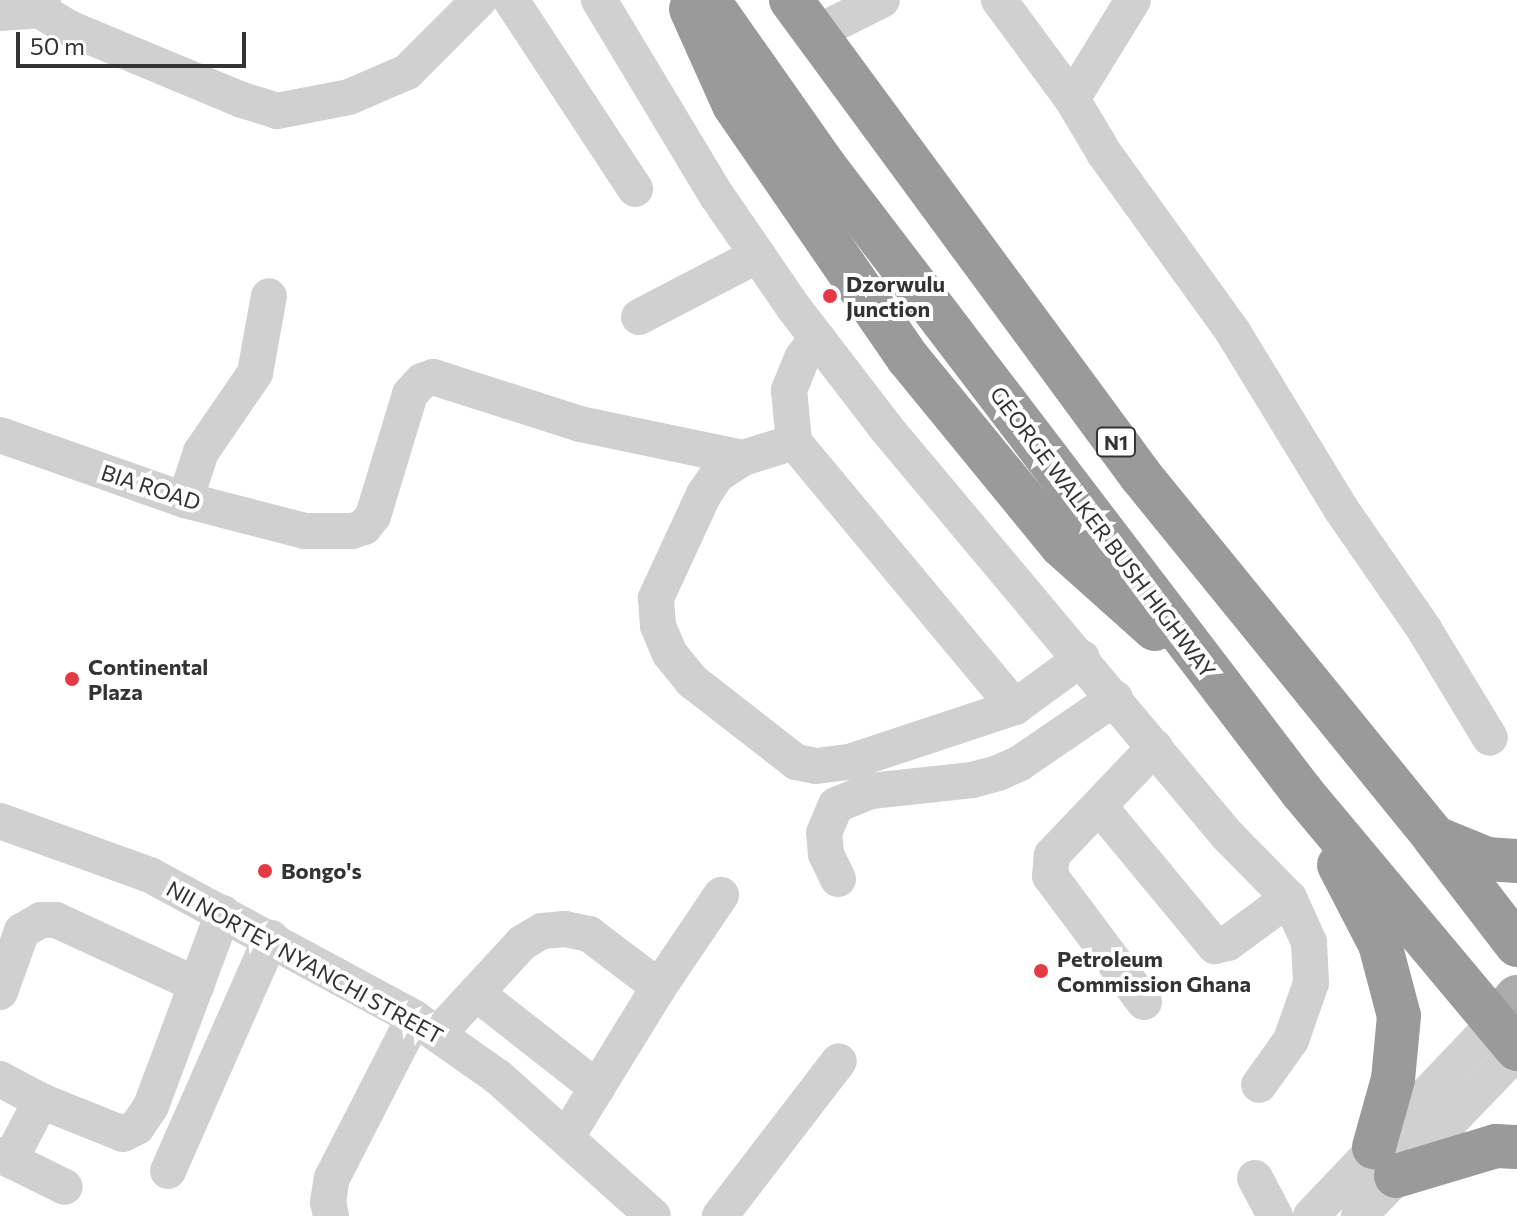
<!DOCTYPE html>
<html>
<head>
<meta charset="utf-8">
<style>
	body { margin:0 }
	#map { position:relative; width:1517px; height:1216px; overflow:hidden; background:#fff; font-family:Commissioner,sans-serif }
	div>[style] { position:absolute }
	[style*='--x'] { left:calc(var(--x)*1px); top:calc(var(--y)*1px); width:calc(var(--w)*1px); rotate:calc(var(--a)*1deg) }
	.minor>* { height:36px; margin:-18px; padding:0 18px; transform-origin:18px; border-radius:18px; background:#d0d0d0 }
	.major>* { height:44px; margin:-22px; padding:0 22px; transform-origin:22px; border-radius:22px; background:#ababab }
	.highway>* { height:44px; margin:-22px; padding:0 22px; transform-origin:22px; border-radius:22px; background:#9a9a9a }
	.dots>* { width:22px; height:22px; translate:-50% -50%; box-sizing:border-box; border:4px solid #fff; border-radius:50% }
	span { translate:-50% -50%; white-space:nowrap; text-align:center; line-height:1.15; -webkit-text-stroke:8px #fff; paint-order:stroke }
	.shield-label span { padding:2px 6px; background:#fff; border:2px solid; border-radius:6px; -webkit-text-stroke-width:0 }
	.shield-label { font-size:20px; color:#333; font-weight:700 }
	.poi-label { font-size:22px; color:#333; font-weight:700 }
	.left { translate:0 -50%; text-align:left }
	.street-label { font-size:22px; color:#333 }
	.scale { position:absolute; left:16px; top:32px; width:230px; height:36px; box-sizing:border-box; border:4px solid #333; border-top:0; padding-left:10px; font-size:24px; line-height:28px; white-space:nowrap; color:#333; -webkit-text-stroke:6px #fff; paint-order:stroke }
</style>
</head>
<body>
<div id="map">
	<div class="minor">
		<div style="--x:43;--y:0;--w:11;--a:112"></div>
		<div style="--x:39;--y:10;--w:35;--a:31"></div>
		<div style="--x:69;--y:28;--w:187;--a:22.6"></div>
		<div style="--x:242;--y:100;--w:37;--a:17"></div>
		<div style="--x:277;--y:111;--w:73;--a:-11"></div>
		<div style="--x:349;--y:97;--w:63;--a:-23.3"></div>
		<div style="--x:407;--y:72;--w:102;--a:-45"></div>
		<div style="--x:511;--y:0;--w:226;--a:56.7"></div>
		<div style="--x:599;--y:0;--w:229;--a:59"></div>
		<div style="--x:717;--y:196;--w:136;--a:55.5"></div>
		<div style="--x:794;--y:308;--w:151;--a:52.5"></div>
		<div style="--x:886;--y:428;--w:531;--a:50.04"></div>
		<div style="--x:1227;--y:835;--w:88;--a:45.5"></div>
		<div style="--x:1289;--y:898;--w:48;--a:65.6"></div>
		<div style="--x:1309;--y:942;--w:41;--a:87.2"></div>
		<div style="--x:1311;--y:983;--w:60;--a:109.3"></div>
		<div style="--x:1291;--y:1040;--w:55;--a:125.4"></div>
		<div style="--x:999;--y:0;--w:123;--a:53.6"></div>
		<div style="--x:1133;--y:0;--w:116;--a:121.6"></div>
		<div style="--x:1072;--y:99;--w:63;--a:59.3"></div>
		<div style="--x:1104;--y:153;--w:221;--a:54.2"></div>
		<div style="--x:1233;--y:332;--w:207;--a:58.6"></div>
		<div style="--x:1341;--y:509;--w:146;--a:55.3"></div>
		<div style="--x:1424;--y:629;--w:127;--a:58.8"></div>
		<div style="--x:0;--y:13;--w:39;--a:-4"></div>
		<div style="--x:814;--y:34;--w:76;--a:-26.6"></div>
		<div style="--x:639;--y:317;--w:134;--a:-27.5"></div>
		<div style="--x:817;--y:338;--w:25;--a:127"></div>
		<div style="--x:802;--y:358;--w:35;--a:112"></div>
		<div style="--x:789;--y:390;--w:52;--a:84.5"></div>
		<div style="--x:794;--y:442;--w:345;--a:50.2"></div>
		<div style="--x:0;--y:435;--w:196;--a:19.4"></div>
		<div style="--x:185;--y:500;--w:124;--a:14.5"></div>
		<div style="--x:305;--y:531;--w:47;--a:0"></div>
		<div style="--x:352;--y:531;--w:13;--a:-18"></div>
		<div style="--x:364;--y:527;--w:14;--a:-51"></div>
		<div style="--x:373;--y:516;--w:127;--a:-73.1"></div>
		<div style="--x:410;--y:394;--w:18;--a:-47"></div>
		<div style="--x:422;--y:381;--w:12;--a:-20"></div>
		<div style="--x:433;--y:377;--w:154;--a:17.7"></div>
		<div style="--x:580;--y:424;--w:167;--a:11.8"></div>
		<div style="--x:794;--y:442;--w:53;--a:162.6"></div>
		<div style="--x:743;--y:458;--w:31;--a:147"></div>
		<div style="--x:717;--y:475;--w:23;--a:124"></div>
		<div style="--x:704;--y:494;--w:115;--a:114.8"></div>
		<div style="--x:656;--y:598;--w:28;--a:86"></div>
		<div style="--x:658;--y:626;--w:30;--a:67"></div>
		<div style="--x:670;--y:654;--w:35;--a:51"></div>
		<div style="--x:692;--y:681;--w:132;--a:37.9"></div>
		<div style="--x:796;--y:762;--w:20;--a:11"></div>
		<div style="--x:816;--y:766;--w:33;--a:-7"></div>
		<div style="--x:849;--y:762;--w:175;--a:-18.3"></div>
		<div style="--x:1015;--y:707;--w:83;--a:-36.2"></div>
		<div style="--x:185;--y:500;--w:51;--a:-71.6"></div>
		<div style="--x:201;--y:452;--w:96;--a:-55.6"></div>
		<div style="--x:255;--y:373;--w:78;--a:-79.7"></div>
		<div style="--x:1099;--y:806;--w:182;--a:50.4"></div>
		<div style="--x:1215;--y:946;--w:13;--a:-13"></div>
		<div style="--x:1228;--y:943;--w:76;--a:-36.4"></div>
		<div style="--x:0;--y:821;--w:159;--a:19.8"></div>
		<div style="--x:150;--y:875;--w:300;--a:28.4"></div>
		<div style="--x:414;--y:1018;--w:103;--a:35.1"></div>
		<div style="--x:498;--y:1077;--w:208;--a:41.9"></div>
		<div style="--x:838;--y:879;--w:28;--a:-116"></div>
		<div style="--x:826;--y:854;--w:21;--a:-95"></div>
		<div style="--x:824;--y:833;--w:30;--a:-67"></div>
		<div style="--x:836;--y:805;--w:38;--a:-22"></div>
		<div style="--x:871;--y:791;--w:102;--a:-6.2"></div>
		<div style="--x:972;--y:780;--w:27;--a:-15"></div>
		<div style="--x:998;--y:773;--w:24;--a:-24"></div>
		<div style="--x:1020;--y:763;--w:115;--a:-34.4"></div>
		<div style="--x:0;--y:992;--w:65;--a:-70.2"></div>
		<div style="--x:22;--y:931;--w:22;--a:-30"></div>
		<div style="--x:41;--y:920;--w:15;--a:0"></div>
		<div style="--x:56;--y:920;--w:155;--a:24.7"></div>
		<div style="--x:476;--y:993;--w:154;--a:38.1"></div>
		<div style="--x:1144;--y:1002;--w:157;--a:-126.7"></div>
		<div style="--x:1050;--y:876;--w:21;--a:-85"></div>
		<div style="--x:1052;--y:855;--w:149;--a:-46.4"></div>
		<div style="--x:438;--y:1034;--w:124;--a:-47.3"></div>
		<div style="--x:522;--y:943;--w:23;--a:-31"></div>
		<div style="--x:542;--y:931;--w:23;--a:-5"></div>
		<div style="--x:565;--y:929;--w:25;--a:12"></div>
		<div style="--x:589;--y:934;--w:88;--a:37.1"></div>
		<div style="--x:0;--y:1079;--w:47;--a:28.2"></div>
		<div style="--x:41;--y:1101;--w:88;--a:21.9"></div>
		<div style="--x:123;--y:1134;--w:16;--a:-27"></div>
		<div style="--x:137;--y:1127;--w:25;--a:-56"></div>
		<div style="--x:151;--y:1106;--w:206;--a:-69.5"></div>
		<div style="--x:566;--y:1138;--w:177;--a:-58.4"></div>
		<div style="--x:659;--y:987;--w:111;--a:-56"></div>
		<div style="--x:0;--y:1155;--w:72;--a:26.2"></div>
		<div style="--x:10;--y:1160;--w:67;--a:-62.3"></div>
		<div style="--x:168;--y:1171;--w:255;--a:-66.2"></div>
		<div style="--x:1255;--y:1178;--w:43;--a:62.2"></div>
		<div style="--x:331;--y:1216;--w:14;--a:-102"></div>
		<div style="--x:328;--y:1202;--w:24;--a:-81"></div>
		<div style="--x:332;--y:1178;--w:180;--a:-62.9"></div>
		<div style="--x:720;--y:1216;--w:195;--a:-52.5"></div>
		<div style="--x:1311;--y:1216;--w:267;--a:-46.4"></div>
		<div style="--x:1359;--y:1216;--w:228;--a:-46.1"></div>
	</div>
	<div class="major">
		<div style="--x:1495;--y:1023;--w:34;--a:-50"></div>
	</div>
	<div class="highway">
		<div style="--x:708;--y:0;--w:202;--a:54.9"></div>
		<div style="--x:824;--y:165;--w:788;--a:52.68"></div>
		<div style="--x:1302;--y:792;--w:335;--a:50.1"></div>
		<div style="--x:791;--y:0;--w:591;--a:53.67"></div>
		<div style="--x:1141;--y:476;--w:465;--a:50.9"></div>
		<div style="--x:1434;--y:837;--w:136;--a:52.5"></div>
		<div style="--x:691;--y:9;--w:105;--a:65.9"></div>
		<div style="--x:734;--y:105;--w:307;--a:55.5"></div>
		<div style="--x:908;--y:358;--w:242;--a:50.7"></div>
		<div style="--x:1061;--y:545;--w:126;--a:41.8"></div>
		<div style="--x:1436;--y:838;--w:55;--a:22.4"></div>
		<div style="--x:1487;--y:859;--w:30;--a:4"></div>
		<div style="--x:1339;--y:865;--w:89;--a:62.6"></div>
		<div style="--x:1380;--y:944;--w:74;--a:75.2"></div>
		<div style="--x:1399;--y:1016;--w:63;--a:95.4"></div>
		<div style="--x:1393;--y:1079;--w:71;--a:105.6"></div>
		<div style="--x:1396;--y:1176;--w:104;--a:-16.7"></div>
		<div style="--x:1496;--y:1146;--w:21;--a:3"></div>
	</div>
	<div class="dots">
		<div style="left:830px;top:296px;background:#e63946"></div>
		<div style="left:72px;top:679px;background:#e63946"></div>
		<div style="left:265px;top:871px;background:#e63946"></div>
		<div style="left:1041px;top:971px;background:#e63946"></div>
	</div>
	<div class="shield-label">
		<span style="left:1116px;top:442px">N1</span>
	</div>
	<div class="poi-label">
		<span class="left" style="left:846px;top:296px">Dzorwulu<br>Junction</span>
		<span class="left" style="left:88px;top:679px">Continental<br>Plaza</span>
		<span class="left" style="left:281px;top:871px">Bongo's</span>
		<span class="left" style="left:1057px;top:971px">Petroleum<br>Commission Ghana</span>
	</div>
	<div class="street-label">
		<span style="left:151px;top:487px;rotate:18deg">BIA ROAD</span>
		<span style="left:1103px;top:532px;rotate:53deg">GEORGE WALKER BUSH HIGHWAY</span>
		<span style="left:305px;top:962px;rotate:29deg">NII NORTEY NYANCHI STREET</span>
	</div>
	<div class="scale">50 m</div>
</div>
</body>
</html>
